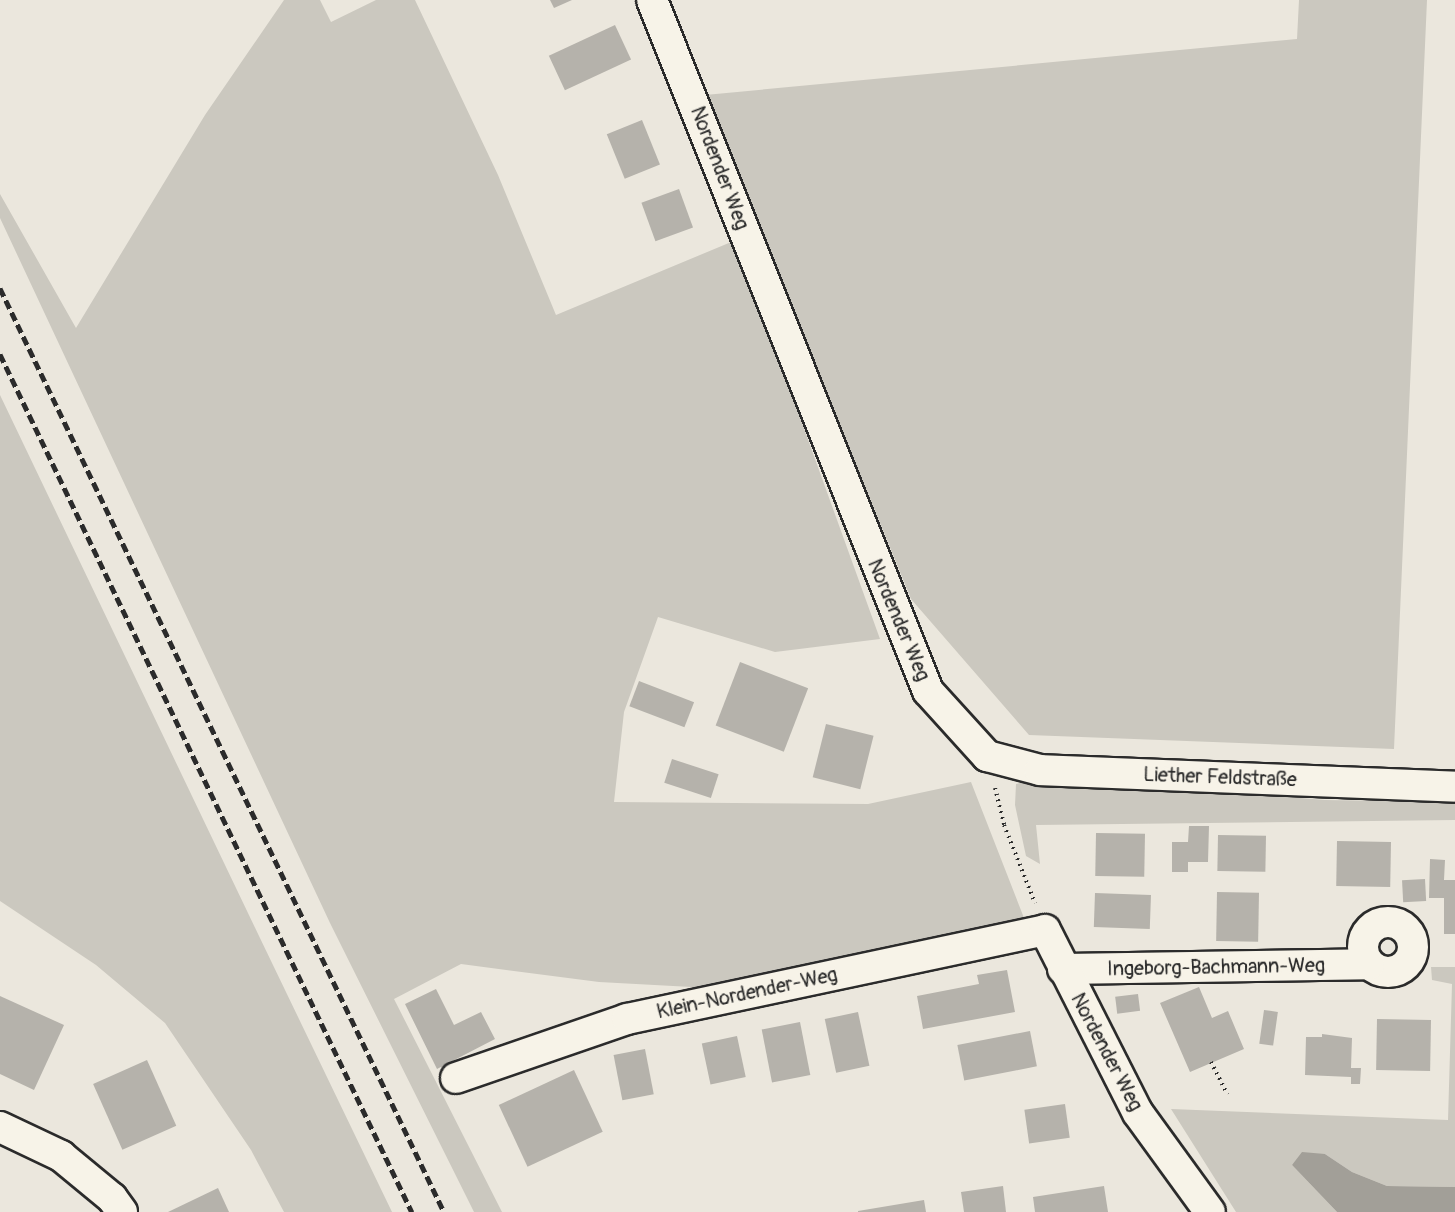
<!DOCTYPE html>
<html>
<head>
<meta charset="utf-8">
<style>
	body { margin:0 }
	#map { position:relative; width:1455px; height:1212px; overflow:hidden; background:#ebe7dd; font-family:Pangolin,sans-serif }
	div>[style] { position:absolute }
	[style*='--x'] { left:calc(var(--x)*1px); top:calc(var(--y)*1px); width:calc(var(--w)*1px); rotate:calc(var(--a)*1deg) }
	.green>* { inset:0; background:#cbc8bf }
	.water>* { inset:0; background:#a29f98 }
	.building>* { inset:0; background:#b5b2ab; transform-origin:0 0 }
	.path>* { height:4px; margin-top:-2px; transform-origin:0; background:repeating-linear-gradient(90deg,#2b2b2b 0 1.5px,transparent 0 6px) }
	.roads { filter:drop-shadow(2px 0 #2b2b2b) drop-shadow(-2px 0 #2b2b2b) drop-shadow(0 2px #2b2b2b) drop-shadow(0 -2px #2b2b2b) }
	.minor>* { height:30px; margin:-15px; padding:0 15px; transform-origin:15px; border-radius:15px; background:#f7f3e8 }
	.minor>.ring { margin:-15px; padding:0; box-sizing:content-box; background:none; border:30px solid #f7f3e8; border-radius:50% }
	.rail>* { height:4.5px; margin-top:-2.25px; transform-origin:0; background:repeating-linear-gradient(90deg,#2b2b2b 0 9px,transparent 0 13.5px) }
	span { translate:-50% -50%; white-space:nowrap; text-align:center; line-height:1.15; -webkit-text-stroke:4.5px #f7f3e8; paint-order:stroke }
	.street-label { font-size:20px; color:#2b2b2b }
</style>
</head>
<body>
<div id="map">
	<div class="green">
		<div style="clip-path:polygon(284px 0,320px 0,331px 22px,376px 0,415px 0,498px 175px,556px 315px,736px 240px,880px 639px,775px 652px,658px 617px,624px 712px,614px 802px,868px 804px,971px 782px,1024px 918px,710px 988px,599px 982px,461px 964px,394px 999px,502px 1212px,474px 1212px,330px 923px,0 218px,0 194px,76px 328px,205px 115px)"></div>
		<div style="clip-path:polygon(1299px 0,1427px 0,1394px 749px,1029px 735px,911px 599px,705px 95px,1297px 39px)"></div>
		<div style="clip-path:polygon(0 395px,259px 936px,392px 1212px,284px 1212px,251px 1150px,165px 1023px,96px 965px,0 901px)"></div>
		<div style="clip-path:polygon(1042px 777px,1325px 800px,1455px 802px,1455px 820px,1036px 825px,1040px 864px,1026px 856px,1015px 805px,1016px 784px)"></div>
		<div style="clip-path:polygon(1431px 967px,1455px 967px,1455px 1187px,1387px 1186px,1352px 1172px,1325px 1154px,1292px 1165px,1337px 1212px,1236px 1212px,1171px 1109px,1448px 1120px,1452px 984px,1432px 980px)"></div>
	</div>
	<div class="water">
		<div style="clip-path:polygon(1302px 1152px,1325px 1154px,1352px 1172px,1387px 1186px,1455px 1187px,1455px 1212px,1337px 1212px,1292px 1165px)"></div>
	</div>
	<div class="building">
		<div style="clip-path:polygon(550px 0,572px 0,554px 8px)"></div>
		<div style="left:615px;top:25px;width:38px;height:73px;rotate:65deg"></div>
		<div style="left:642px;top:120px;width:48px;height:38px;rotate:68deg"></div>
		<div style="left:679px;top:189px;width:41px;height:40px;rotate:70deg"></div>
		<div style="left:740px;top:662px;width:73px;height:68px;rotate:21deg"></div>
		<div style="left:639px;top:681px;width:59px;height:27px;rotate:21deg"></div>
		<div style="left:826px;top:724px;width:49px;height:55px;rotate:14deg"></div>
		<div style="left:672px;top:759px;width:49px;height:25px;rotate:18deg"></div>
		<div style="clip-path:polygon(1189px 826px,1209px 826px,1208px 862px,1188px 862px,1188px 872px,1172px 872px,1172px 842px,1188px 842px)"></div>
		<div style="left:1096px;top:833px;width:49px;height:43px;rotate:1deg"></div>
		<div style="left:1218px;top:835px;width:48px;height:36px;rotate:1deg"></div>
		<div style="left:1337px;top:841px;width:54px;height:45px;rotate:1deg"></div>
		<div style="clip-path:polygon(1430px 859px,1445px 860px,1444px 880px,1455px 880px,1455px 934px,1444px 934px,1444px 898px,1429px 898px)"></div>
		<div style="left:1425px;top:879px;width:22px;height:23px;rotate:87deg"></div>
		<div style="left:1217px;top:892px;width:42px;height:49px;rotate:1deg"></div>
		<div style="left:1095px;top:893px;width:56px;height:34px;rotate:2deg"></div>
		<div style="clip-path:polygon(1007px 970px,1015px 1012px,923px 1029px,917px 996px,979px 984px,977px 975px)"></div>
		<div style="clip-path:polygon(1199px 987px,1212px 1018px,1228px 1011px,1244px 1049px,1190px 1072px,1160px 1003px)"></div>
		<div style="clip-path:polygon(436px 989px,454px 1025px,481px 1012px,495px 1039px,437px 1069px,405px 1004px)"></div>
		<div style="left:1138px;top:994px;width:17px;height:23px;rotate:83deg"></div>
		<div style="clip-path:polygon(0 996px,64px 1025px,34px 1090px,0 1074px)"></div>
		<div style="left:1264px;top:1010px;width:14px;height:34px;rotate:8deg"></div>
		<div style="left:858px;top:1012px;width:55px;height:34px;rotate:78deg"></div>
		<div style="left:1377px;top:1019px;width:54px;height:51px;rotate:1deg"></div>
		<div style="left:800px;top:1022px;width:54px;height:39px;rotate:79deg"></div>
		<div style="left:1030px;top:1031px;width:36px;height:74px;rotate:79deg"></div>
		<div style="clip-path:polygon(1322px 1034px,1352px 1038px,1351px 1068px,1361px 1068px,1360px 1084px,1351px 1084px,1351px 1077px,1305px 1075px,1306px 1037px,1322px 1037px)"></div>
		<div style="left:737px;top:1036px;width:42px;height:36px;rotate:78deg"></div>
		<div style="left:645px;top:1049px;width:46px;height:32px;rotate:79deg"></div>
		<div style="left:147px;top:1060px;width:72px;height:59px;rotate:66deg"></div>
		<div style="left:574px;top:1070px;width:68px;height:83px;rotate:65deg"></div>
		<div style="left:1065px;top:1104px;width:34px;height:41px;rotate:82deg"></div>
		<div style="clip-path:polygon(1003px 1186px,1006px 1212px,964px 1212px,961px 1192px)"></div>
		<div style="clip-path:polygon(1104px 1186px,1108px 1212px,1035px 1212px,1033px 1197px)"></div>
		<div style="clip-path:polygon(218px 1188px,229px 1212px,168px 1212px)"></div>
		<div style="clip-path:polygon(924px 1200px,926px 1212px,858px 1212px,858px 1211px)"></div>
	</div>
	<div class="path">
		<div style="--x:995;--y:788;--w:38;--a:76"></div>
		<div style="--x:1004;--y:825;--w:84;--a:68.3"></div>
		<div style="--x:1211;--y:1062;--w:36;--a:63"></div>
	</div>
	<div class="roads">
		<div class="minor">
			<div style="--x:652;--y:0;--w:744;--a:68.23"></div>
			<div style="--x:928;--y:691;--w:88;--a:47.8"></div>
			<div style="--x:987;--y:756;--w:55;--a:14.8"></div>
			<div style="--x:1040;--y:770;--w:415;--a:2.3"></div>
			<div class="ring" style="left:1363px;top:922px;width:20px;height:20px"></div>
			<div style="--x:1063;--y:969;--w:306;--a:-0.9"></div>
			<div style="--x:456;--y:1078;--w:181;--a:-19"></div>
			<div style="--x:627;--y:1019;--w:427;--a:-12"></div>
			<div style="--x:1045;--y:930;--w:205;--a:63.1"></div>
			<div style="--x:1138;--y:1113;--w:122;--a:54"></div>
			<div style="--x:0;--y:1127;--w:68;--a:25.4"></div>
			<div style="--x:61;--y:1156;--w:66;--a:39.5"></div>
			<div style="--x:112;--y:1198;--w:17;--a:54"></div>
		</div>
	</div>
	<div class="rail">
		<div style="--x:0;--y:288;--w:1025;--a:64.33"></div>
		<div style="--x:0;--y:354;--w:952;--a:64.35"></div>
	</div>
	<div class="street-label">
		<span style="left:720px;top:168px;rotate:69deg">Nordender Weg</span>
		<span style="left:899px;top:620px;rotate:67deg">Nordender Weg</span>
		<span style="left:1220px;top:777px;rotate:2deg">Liether Feldstraße</span>
		<span style="left:1216px;top:967px;rotate:-1deg">Ingeborg-Bachmann-Weg</span>
		<span style="left:747px;top:993px;rotate:-12deg">Klein-Nordender-Weg</span>
		<span style="left:1107px;top:1052px;rotate:62deg">Nordender Weg</span>
	</div>
</div>
</body>
</html>
